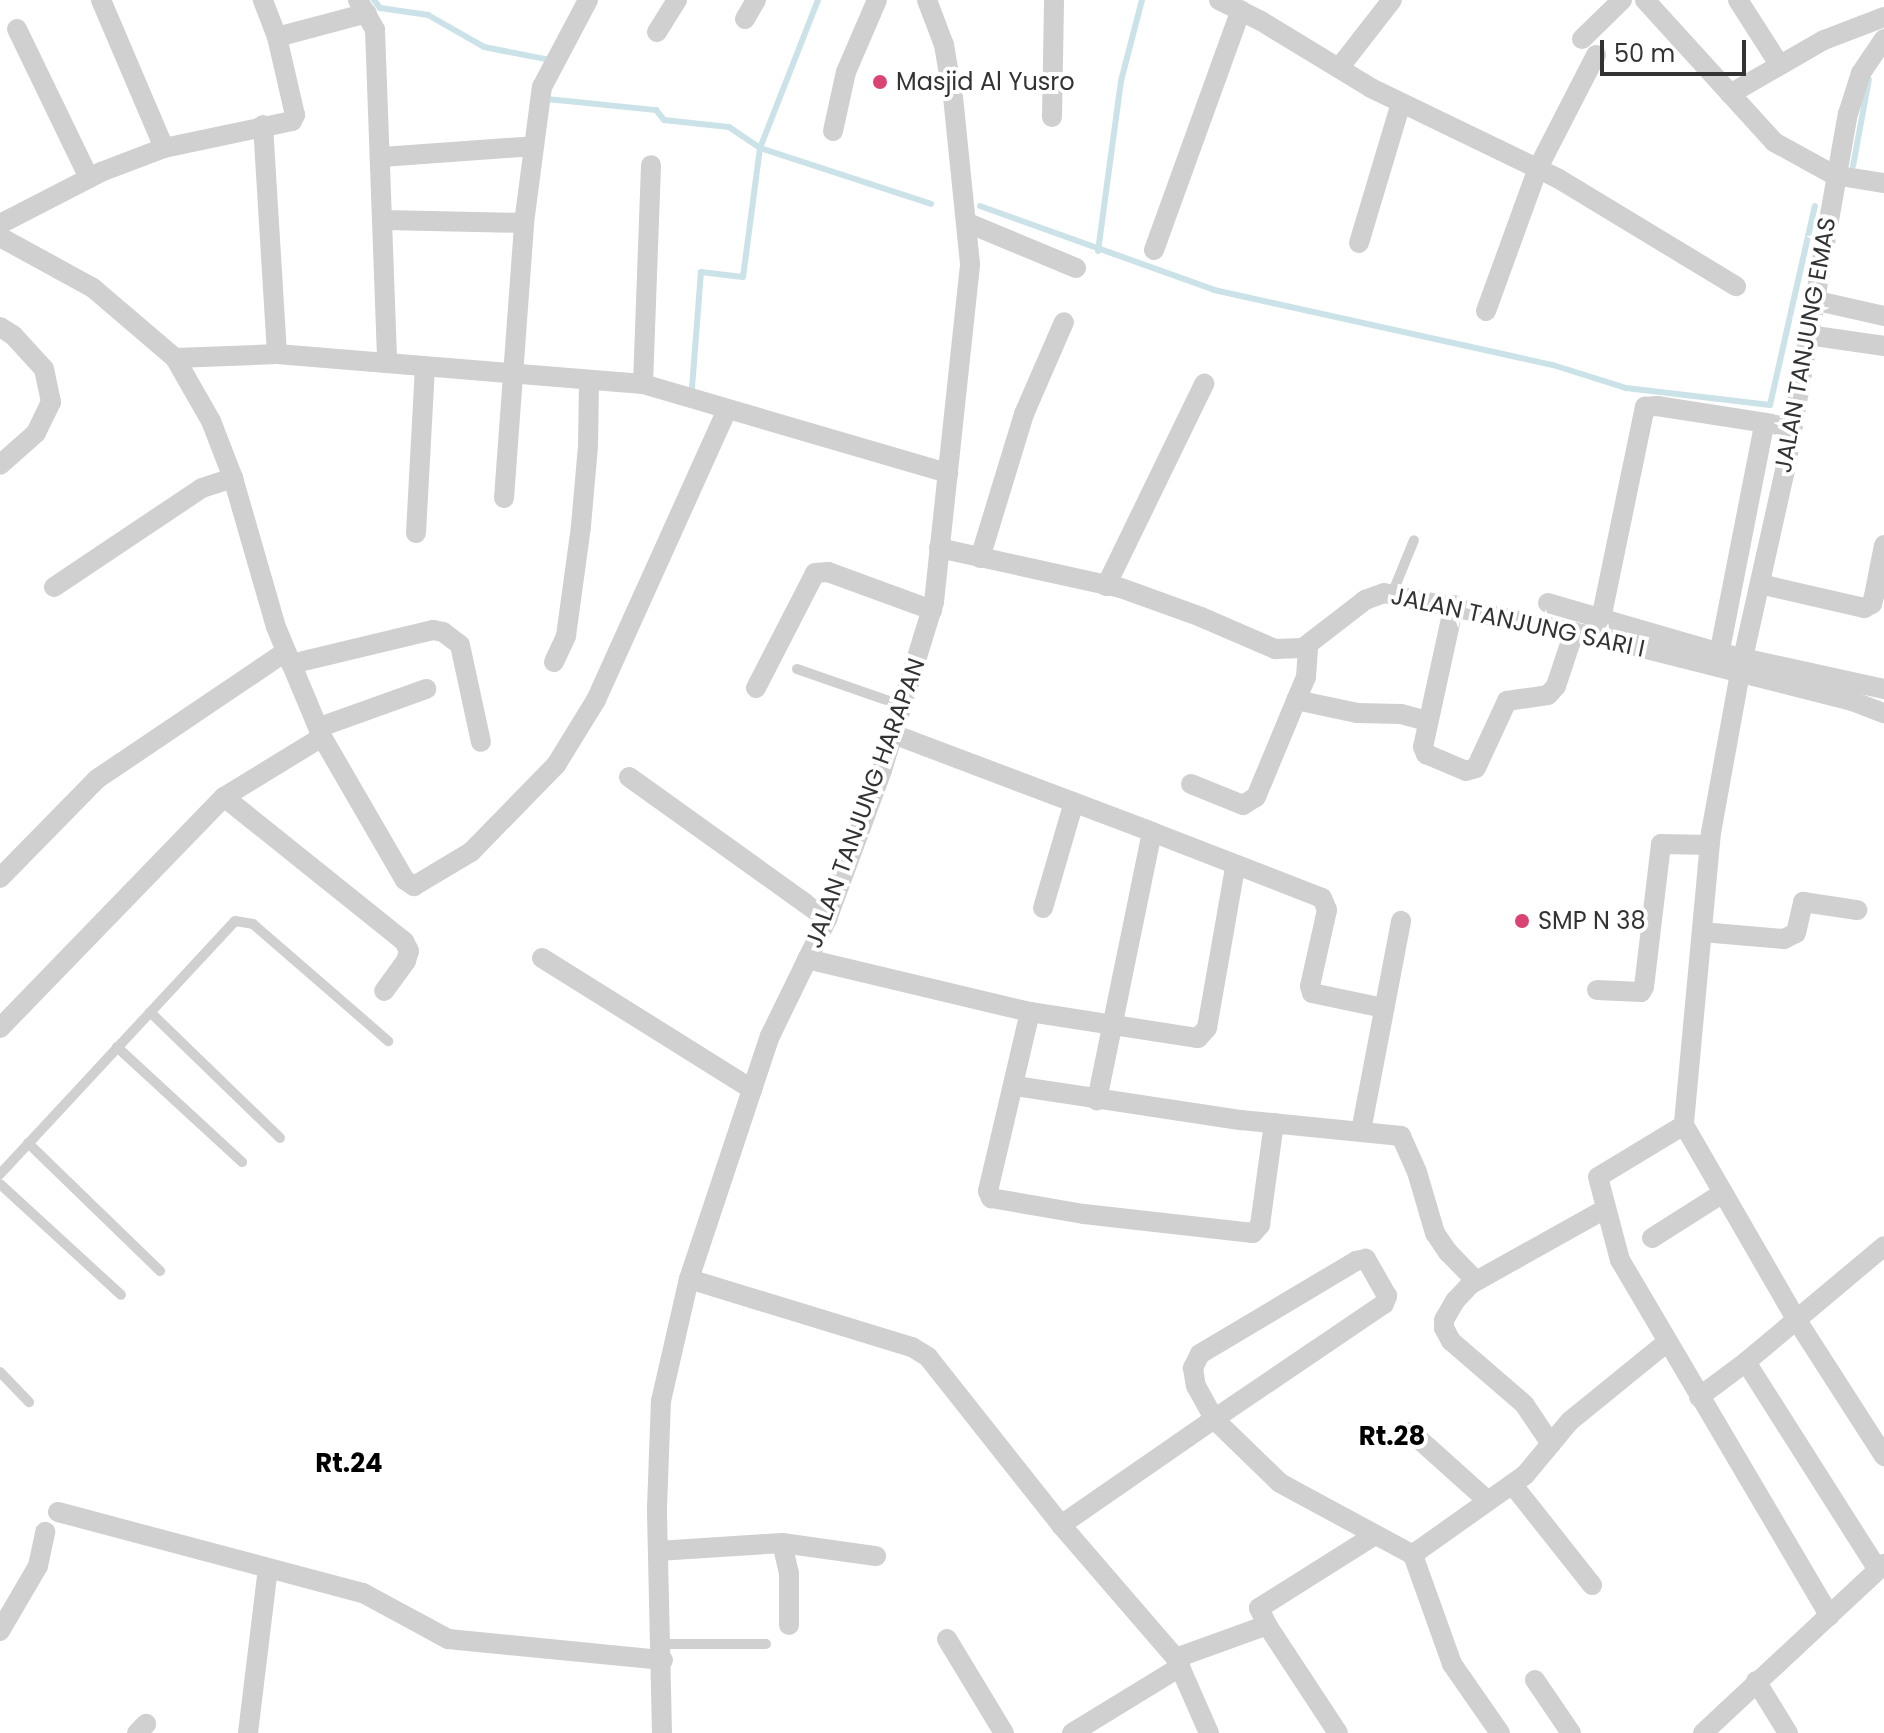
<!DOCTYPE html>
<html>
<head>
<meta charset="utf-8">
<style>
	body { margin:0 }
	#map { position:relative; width:1884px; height:1733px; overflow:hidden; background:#fff; font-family:Poppins,sans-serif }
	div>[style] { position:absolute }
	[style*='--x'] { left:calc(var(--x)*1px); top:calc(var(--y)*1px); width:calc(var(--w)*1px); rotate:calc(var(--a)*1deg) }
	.stream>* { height:6px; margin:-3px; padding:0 3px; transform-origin:3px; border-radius:3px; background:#cbe3e8 }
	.service>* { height:10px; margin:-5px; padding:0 5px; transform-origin:5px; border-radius:5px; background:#d0d0d0 }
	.minor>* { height:20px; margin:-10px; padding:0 10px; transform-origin:10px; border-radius:10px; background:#d0d0d0 }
	.dots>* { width:22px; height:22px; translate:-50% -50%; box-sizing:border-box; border:4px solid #fff; border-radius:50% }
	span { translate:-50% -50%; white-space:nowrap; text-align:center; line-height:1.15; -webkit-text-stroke:8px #fff; paint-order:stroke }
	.poi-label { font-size:24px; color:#333 }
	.left { translate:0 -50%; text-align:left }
	.street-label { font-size:24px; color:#333 }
	.neighbourhood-label { font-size:26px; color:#000; font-weight:700 }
	.scale { position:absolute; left:1600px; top:40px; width:146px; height:36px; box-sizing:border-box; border:4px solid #333; border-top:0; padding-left:10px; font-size:24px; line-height:28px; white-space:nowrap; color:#333; -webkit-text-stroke:6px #fff; paint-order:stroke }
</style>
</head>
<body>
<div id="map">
	<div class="stream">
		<div style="--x:374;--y:0;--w:10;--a:53"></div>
		<div style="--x:380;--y:8;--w:49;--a:8.3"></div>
		<div style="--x:428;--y:15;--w:64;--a:29.7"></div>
		<div style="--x:484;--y:47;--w:67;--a:11.1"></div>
		<div style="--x:547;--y:99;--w:110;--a:5.8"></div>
		<div style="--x:656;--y:110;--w:13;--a:51"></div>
		<div style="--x:664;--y:120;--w:65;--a:6.1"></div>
		<div style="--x:729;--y:127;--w:37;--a:34"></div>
		<div style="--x:760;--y:148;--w:180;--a:18.1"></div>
		<div style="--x:1853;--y:166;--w:88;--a:-79.6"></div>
		<div style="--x:980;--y:206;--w:249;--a:19.7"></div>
		<div style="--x:1214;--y:290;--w:347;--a:12.5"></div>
		<div style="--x:1553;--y:365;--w:77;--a:17.5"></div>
		<div style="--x:1626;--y:388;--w:145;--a:6.7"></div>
		<div style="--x:1770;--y:405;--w:204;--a:-77.3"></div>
		<div style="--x:1098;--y:251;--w:172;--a:-82.3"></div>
		<div style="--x:1121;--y:81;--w:84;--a:-75.5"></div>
		<div style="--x:692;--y:388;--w:116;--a:-85.6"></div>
		<div style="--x:701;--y:272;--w:42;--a:6.8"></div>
		<div style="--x:743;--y:277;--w:130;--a:-82.5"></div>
		<div style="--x:760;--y:148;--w:159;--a:-68.6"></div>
	</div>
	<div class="service">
		<div style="--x:1392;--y:594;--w:58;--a:-67.8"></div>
		<div style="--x:797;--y:669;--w:112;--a:19.2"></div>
		<div style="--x:150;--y:1012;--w:181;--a:44.1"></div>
		<div style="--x:117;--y:1047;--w:170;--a:42.6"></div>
		<div style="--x:28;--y:1143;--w:184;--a:44.1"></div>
		<div style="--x:0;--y:1174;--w:345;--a:-47.1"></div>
		<div style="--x:235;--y:921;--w:18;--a:9"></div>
		<div style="--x:253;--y:924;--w:179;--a:40.9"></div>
		<div style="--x:0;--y:1184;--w:164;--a:42.5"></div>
		<div style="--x:0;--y:1372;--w:42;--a:46"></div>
		<div style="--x:662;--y:1644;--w:104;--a:0"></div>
	</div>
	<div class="minor">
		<div style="--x:101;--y:0;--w:161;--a:66.9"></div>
		<div style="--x:358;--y:0;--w:34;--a:60"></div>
		<div style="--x:375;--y:30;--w:332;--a:87.9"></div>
		<div style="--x:1219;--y:0;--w:47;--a:26.6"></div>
		<div style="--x:1261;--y:21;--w:129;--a:31.3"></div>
		<div style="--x:1371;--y:88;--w:209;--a:25.8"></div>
		<div style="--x:1559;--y:179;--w:207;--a:31.2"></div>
		<div style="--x:1645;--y:0;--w:192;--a:47.7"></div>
		<div style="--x:1774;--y:142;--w:68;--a:28.8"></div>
		<div style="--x:1834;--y:175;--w:51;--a:9.1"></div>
		<div style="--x:1738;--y:0;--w:76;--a:57.4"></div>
		<div style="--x:745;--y:19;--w:22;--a:-60"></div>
		<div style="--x:17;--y:29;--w:165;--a:64.2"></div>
		<div style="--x:657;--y:32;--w:38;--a:-58"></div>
		<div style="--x:277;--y:37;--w:93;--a:-14.9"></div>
		<div style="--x:1582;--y:39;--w:56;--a:-44.3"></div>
		<div style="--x:1339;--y:68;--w:86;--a:-52.1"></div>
		<div style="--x:1730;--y:94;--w:108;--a:-29.9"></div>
		<div style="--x:1824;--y:40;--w:64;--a:-21"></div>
		<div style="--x:1052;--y:117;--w:117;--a:-89"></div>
		<div style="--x:263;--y:125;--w:229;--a:86.5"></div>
		<div style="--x:833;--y:131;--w:60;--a:-77.6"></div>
		<div style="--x:846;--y:72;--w:78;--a:-66.7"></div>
		<div style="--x:382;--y:157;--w:152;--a:-4.1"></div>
		<div style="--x:383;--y:220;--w:141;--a:1.2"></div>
		<div style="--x:968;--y:223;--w:117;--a:22.6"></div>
		<div style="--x:0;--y:224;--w:114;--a:-27.2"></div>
		<div style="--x:101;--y:172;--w:67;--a:-20.9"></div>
		<div style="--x:164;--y:148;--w:131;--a:-11.9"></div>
		<div style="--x:292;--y:121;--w:7;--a:-63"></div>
		<div style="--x:295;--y:115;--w:80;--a:-103"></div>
		<div style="--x:277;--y:37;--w:40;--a:-111"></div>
		<div style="--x:0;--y:237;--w:106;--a:28.7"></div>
		<div style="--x:93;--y:288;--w:108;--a:40.5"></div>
		<div style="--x:175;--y:358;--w:102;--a:-2.2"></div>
		<div style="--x:277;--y:354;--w:367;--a:4.7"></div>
		<div style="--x:643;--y:384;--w:318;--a:16.3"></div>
		<div style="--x:1359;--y:243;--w:146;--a:-73.3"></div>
		<div style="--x:1154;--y:250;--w:255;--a:-70.1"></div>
		<div style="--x:1813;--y:300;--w:73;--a:12.7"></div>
		<div style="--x:1486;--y:311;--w:152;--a:-70"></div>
		<div style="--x:1538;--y:168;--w:127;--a:-62.8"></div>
		<div style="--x:0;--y:327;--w:15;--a:32"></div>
		<div style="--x:13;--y:335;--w:46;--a:47.6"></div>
		<div style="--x:44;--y:369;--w:34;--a:78"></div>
		<div style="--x:51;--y:402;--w:34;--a:116"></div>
		<div style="--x:36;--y:433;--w:48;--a:138.4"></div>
		<div style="--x:1808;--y:335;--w:77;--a:8.2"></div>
		<div style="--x:175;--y:358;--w:73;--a:60.3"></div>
		<div style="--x:211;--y:421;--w:61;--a:68.9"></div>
		<div style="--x:233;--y:478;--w:155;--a:73.9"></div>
		<div style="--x:276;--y:627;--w:119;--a:67.3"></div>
		<div style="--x:322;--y:737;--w:165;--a:59.9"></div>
		<div style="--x:405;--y:880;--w:11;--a:34"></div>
		<div style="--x:414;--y:886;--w:66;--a:-30.8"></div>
		<div style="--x:471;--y:852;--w:122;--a:-45.7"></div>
		<div style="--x:556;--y:765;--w:76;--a:-58.4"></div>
		<div style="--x:596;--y:700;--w:318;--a:-65.7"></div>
		<div style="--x:643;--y:384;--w:219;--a:-87.9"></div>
		<div style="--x:504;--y:498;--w:276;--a:-85.8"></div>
		<div style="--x:524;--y:223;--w:137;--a:-82.5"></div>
		<div style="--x:542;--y:87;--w:98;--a:-62.1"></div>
		<div style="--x:416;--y:533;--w:166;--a:-86.9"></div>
		<div style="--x:939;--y:548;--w:186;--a:12.4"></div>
		<div style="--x:1121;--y:588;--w:85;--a:19.9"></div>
		<div style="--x:1201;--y:617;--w:81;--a:23.4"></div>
		<div style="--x:1275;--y:649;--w:28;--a:-2"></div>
		<div style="--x:1303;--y:648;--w:78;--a:-37.7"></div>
		<div style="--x:1365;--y:600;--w:20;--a:-20"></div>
		<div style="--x:1384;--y:593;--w:232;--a:11.7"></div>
		<div style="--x:1611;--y:640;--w:249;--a:14.2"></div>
		<div style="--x:1852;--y:701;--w:34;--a:21"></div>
		<div style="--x:980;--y:558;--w:151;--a:-73"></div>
		<div style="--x:1024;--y:414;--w:100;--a:-66.5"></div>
		<div style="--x:1760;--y:584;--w:107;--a:13"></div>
		<div style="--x:1864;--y:608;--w:9;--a:-27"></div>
		<div style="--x:1872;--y:604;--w:8;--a:-76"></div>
		<div style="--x:1874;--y:596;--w:52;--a:-78.9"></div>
		<div style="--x:1106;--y:586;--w:225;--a:-64.1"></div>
		<div style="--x:54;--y:587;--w:178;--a:-33.8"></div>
		<div style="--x:202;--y:488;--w:33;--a:-18"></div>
		<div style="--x:1548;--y:603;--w:179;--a:16.2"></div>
		<div style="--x:1720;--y:653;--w:168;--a:12.4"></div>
		<div style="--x:1454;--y:605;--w:145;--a:102.3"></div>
		<div style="--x:1423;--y:747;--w:8;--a:67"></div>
		<div style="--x:1426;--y:754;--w:43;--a:23"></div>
		<div style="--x:1466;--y:771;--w:10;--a:-17"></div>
		<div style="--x:1476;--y:768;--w:74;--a:-65.2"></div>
		<div style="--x:1507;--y:701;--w:41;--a:-8.3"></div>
		<div style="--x:1548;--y:695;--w:12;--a:-48"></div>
		<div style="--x:1556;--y:686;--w:57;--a:-71.6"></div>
		<div style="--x:1601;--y:619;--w:217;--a:-78.3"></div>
		<div style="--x:1645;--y:407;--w:12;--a:-5"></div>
		<div style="--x:1657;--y:406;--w:137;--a:8.8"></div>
		<div style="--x:1743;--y:658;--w:193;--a:-77.4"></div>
		<div style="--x:1785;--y:470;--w:362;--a:-80"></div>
		<div style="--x:1848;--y:114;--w:43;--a:-72.4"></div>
		<div style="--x:1861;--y:73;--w:41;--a:-55.9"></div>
		<div style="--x:554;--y:662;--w:29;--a:-65"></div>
		<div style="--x:566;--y:636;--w:111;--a:-82.2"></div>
		<div style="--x:581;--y:526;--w:80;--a:-85"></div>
		<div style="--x:588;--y:446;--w:64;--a:-89.1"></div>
		<div style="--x:291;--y:664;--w:146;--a:-13.5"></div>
		<div style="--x:433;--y:630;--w:10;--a:11"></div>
		<div style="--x:443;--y:632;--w:21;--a:37"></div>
		<div style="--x:460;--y:645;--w:99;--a:77.8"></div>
		<div style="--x:1717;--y:665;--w:245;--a:-78.9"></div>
		<div style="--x:1740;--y:673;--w:162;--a:100.3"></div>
		<div style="--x:1711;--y:832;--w:294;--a:95.3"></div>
		<div style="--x:1684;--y:1125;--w:224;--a:60"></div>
		<div style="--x:1796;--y:1319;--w:163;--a:57.3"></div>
		<div style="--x:756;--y:688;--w:129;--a:-62.8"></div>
		<div style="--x:815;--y:573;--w:13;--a:-4"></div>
		<div style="--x:828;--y:572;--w:111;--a:20.1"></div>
		<div style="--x:1296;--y:700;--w:62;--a:12"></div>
		<div style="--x:1357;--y:713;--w:44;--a:1.3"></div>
		<div style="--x:1401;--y:714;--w:27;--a:15"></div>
		<div style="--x:320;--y:727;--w:113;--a:-19.7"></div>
		<div style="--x:893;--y:734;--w:277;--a:20.7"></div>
		<div style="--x:1152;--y:832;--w:274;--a:101.6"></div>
		<div style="--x:629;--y:777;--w:244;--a:35.6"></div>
		<div style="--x:1191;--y:784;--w:56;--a:22"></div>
		<div style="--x:1243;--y:805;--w:15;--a:-32"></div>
		<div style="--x:1256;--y:797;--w:130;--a:-67.4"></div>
		<div style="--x:1306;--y:677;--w:32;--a:-86"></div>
		<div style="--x:224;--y:797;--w:231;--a:38.7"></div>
		<div style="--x:404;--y:941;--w:11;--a:63"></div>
		<div style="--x:409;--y:951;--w:10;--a:107"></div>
		<div style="--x:406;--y:961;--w:37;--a:126"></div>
		<div style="--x:1152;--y:832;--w:182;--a:21.2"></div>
		<div style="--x:1322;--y:898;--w:13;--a:67"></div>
		<div style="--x:1327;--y:910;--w:78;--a:102.6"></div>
		<div style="--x:1310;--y:986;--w:7;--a:74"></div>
		<div style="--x:1312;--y:993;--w:73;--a:11.9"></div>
		<div style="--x:0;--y:878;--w:139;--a:-45.6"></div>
		<div style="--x:97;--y:779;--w:227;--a:-34"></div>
		<div style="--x:1043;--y:908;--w:110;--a:-73.7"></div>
		<div style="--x:1702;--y:932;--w:82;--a:4.9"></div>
		<div style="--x:1784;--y:939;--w:13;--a:-27"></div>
		<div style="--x:1796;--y:933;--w:32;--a:-77"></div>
		<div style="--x:1803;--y:902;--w:55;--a:8.4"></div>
		<div style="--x:542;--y:958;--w:248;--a:32"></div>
		<div style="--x:807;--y:959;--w:229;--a:13.4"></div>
		<div style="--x:1030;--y:1012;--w:170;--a:8.8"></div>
		<div style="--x:1198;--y:1038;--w:13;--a:-48"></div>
		<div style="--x:1207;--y:1028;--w:163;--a:-80.1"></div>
		<div style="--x:1597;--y:990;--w:44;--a:2.6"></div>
		<div style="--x:1641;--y:992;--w:6;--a:-59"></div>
		<div style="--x:1644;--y:987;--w:144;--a:-83.2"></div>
		<div style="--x:1661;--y:844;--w:48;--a:1.2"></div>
		<div style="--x:1030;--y:1012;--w:184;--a:103.2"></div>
		<div style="--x:988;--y:1191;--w:8;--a:67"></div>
		<div style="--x:991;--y:1198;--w:94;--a:9.8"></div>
		<div style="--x:1084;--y:1214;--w:170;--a:6.4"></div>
		<div style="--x:1253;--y:1233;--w:11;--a:-49"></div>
		<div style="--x:1260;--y:1225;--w:103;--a:-82.2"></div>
		<div style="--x:0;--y:1028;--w:322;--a:-45.9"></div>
		<div style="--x:224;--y:797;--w:115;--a:-31.5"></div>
		<div style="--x:1015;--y:1086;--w:229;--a:8.6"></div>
		<div style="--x:1241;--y:1120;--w:161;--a:5.7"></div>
		<div style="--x:1401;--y:1136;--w:39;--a:66"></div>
		<div style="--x:1417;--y:1172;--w:64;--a:73.6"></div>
		<div style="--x:1435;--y:1233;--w:23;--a:56"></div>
		<div style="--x:1448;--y:1252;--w:40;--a:46"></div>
		<div style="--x:1684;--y:1125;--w:100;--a:148.8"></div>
		<div style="--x:1598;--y:1177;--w:86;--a:75.2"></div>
		<div style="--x:1620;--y:1260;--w:413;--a:59.5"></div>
		<div style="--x:1361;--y:1131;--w:214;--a:-79.2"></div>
		<div style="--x:1652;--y:1238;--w:84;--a:-32.4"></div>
		<div style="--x:689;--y:1279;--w:233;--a:17"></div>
		<div style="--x:912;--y:1347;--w:19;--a:32"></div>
		<div style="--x:928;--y:1357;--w:214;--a:51.6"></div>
		<div style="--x:1061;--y:1525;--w:176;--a:49.2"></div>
		<div style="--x:1176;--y:1658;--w:82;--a:66.3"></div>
		<div style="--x:1746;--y:1362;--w:246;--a:57.6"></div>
		<div style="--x:1699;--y:1397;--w:59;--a:-36.7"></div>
		<div style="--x:1746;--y:1362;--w:180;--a:-40"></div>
		<div style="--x:1411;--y:1432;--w:103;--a:41.9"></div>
		<div style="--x:1551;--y:1444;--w:48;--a:-124"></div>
		<div style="--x:1524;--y:1404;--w:96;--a:-139.2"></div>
		<div style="--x:1451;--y:1341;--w:15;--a:-118"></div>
		<div style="--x:1444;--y:1328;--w:8;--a:-90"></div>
		<div style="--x:1444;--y:1320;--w:22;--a:-60"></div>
		<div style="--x:1455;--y:1301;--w:23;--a:-47"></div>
		<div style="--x:1471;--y:1284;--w:154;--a:-29.2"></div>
		<div style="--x:1512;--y:1484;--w:129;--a:51.6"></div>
		<div style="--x:58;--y:1512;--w:316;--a:14.9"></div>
		<div style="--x:363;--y:1593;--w:97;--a:28.4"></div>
		<div style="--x:448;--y:1639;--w:216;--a:5.6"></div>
		<div style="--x:1061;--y:1525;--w:186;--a:-34.7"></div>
		<div style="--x:1214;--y:1419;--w:205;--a:-34.1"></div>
		<div style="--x:1384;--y:1304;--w:9;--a:-69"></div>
		<div style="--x:1387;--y:1296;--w:43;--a:-119.6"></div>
		<div style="--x:1366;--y:1259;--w:10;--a:169"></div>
		<div style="--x:1356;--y:1261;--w:182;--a:149.2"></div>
		<div style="--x:1200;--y:1354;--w:16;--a:117"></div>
		<div style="--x:1193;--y:1368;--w:18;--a:81"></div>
		<div style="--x:1196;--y:1386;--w:38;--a:61"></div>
		<div style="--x:1214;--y:1419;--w:92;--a:44.1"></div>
		<div style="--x:1280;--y:1483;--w:151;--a:28.4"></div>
		<div style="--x:1413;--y:1555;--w:116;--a:70.3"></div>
		<div style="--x:1452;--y:1664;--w:84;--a:55.2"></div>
		<div style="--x:782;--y:1543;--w:31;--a:77"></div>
		<div style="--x:789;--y:1573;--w:52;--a:90"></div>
		<div style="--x:658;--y:1551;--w:124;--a:-3.7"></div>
		<div style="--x:782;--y:1543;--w:95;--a:7.9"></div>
		<div style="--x:1412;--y:1555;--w:138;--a:-35.3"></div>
		<div style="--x:1525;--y:1475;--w:70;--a:-50.2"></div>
		<div style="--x:1570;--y:1421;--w:124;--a:-39.1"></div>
		<div style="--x:1267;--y:1625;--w:129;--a:56.7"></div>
		<div style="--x:0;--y:1631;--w:75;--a:-59.7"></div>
		<div style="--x:38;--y:1566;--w:35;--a:-78"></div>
		<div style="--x:947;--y:1639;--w:110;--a:58.8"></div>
		<div style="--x:1176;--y:1658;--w:97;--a:-19.9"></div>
		<div style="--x:1267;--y:1625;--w:19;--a:-115"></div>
		<div style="--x:1259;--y:1608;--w:137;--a:-32.2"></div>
		<div style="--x:1535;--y:1680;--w:64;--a:55.8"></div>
		<div style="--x:1756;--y:1681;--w:61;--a:58.4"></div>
		<div style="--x:137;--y:1733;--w:13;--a:-45"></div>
		<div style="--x:248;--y:1733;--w:166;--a:-83.1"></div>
		<div style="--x:662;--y:1733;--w:225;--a:-91.3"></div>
		<div style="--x:657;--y:1508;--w:107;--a:-87.9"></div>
		<div style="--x:661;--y:1401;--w:125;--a:-77.1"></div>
		<div style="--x:689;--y:1279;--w:256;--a:-71.6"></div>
		<div style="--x:770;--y:1036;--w:130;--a:-64"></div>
		<div style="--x:827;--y:919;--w:159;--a:-69.7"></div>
		<div style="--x:882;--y:770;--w:176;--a:-72.8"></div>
		<div style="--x:934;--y:602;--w:340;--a:-83.9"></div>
		<div style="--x:970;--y:264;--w:167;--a:-95.8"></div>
		<div style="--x:953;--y:98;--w:54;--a:-99.6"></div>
		<div style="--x:944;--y:45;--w:48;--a:-110.7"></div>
		<div style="--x:1072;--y:1733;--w:127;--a:-31.4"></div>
		<div style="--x:1703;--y:1733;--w:248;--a:-43"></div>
	</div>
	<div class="dots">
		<div style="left:880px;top:82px;background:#da4472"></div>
		<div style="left:1522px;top:921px;background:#da4472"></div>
	</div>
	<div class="poi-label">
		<span class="left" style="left:896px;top:82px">Masjid Al Yusro</span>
		<span class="left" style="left:1538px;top:921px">SMP N 38</span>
	</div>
	<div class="street-label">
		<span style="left:1805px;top:345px;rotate:-80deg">JALAN TANJUNG EMAS</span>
		<span style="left:1518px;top:622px;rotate:12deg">JALAN TANJUNG SARI I</span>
		<span style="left:865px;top:803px;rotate:-70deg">JALAN TANJUNG HARAPAN</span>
	</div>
	<div class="neighbourhood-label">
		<span style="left:1392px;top:1437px">Rt.28</span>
		<span style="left:349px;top:1464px">Rt.24</span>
	</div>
	<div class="scale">50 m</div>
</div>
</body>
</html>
